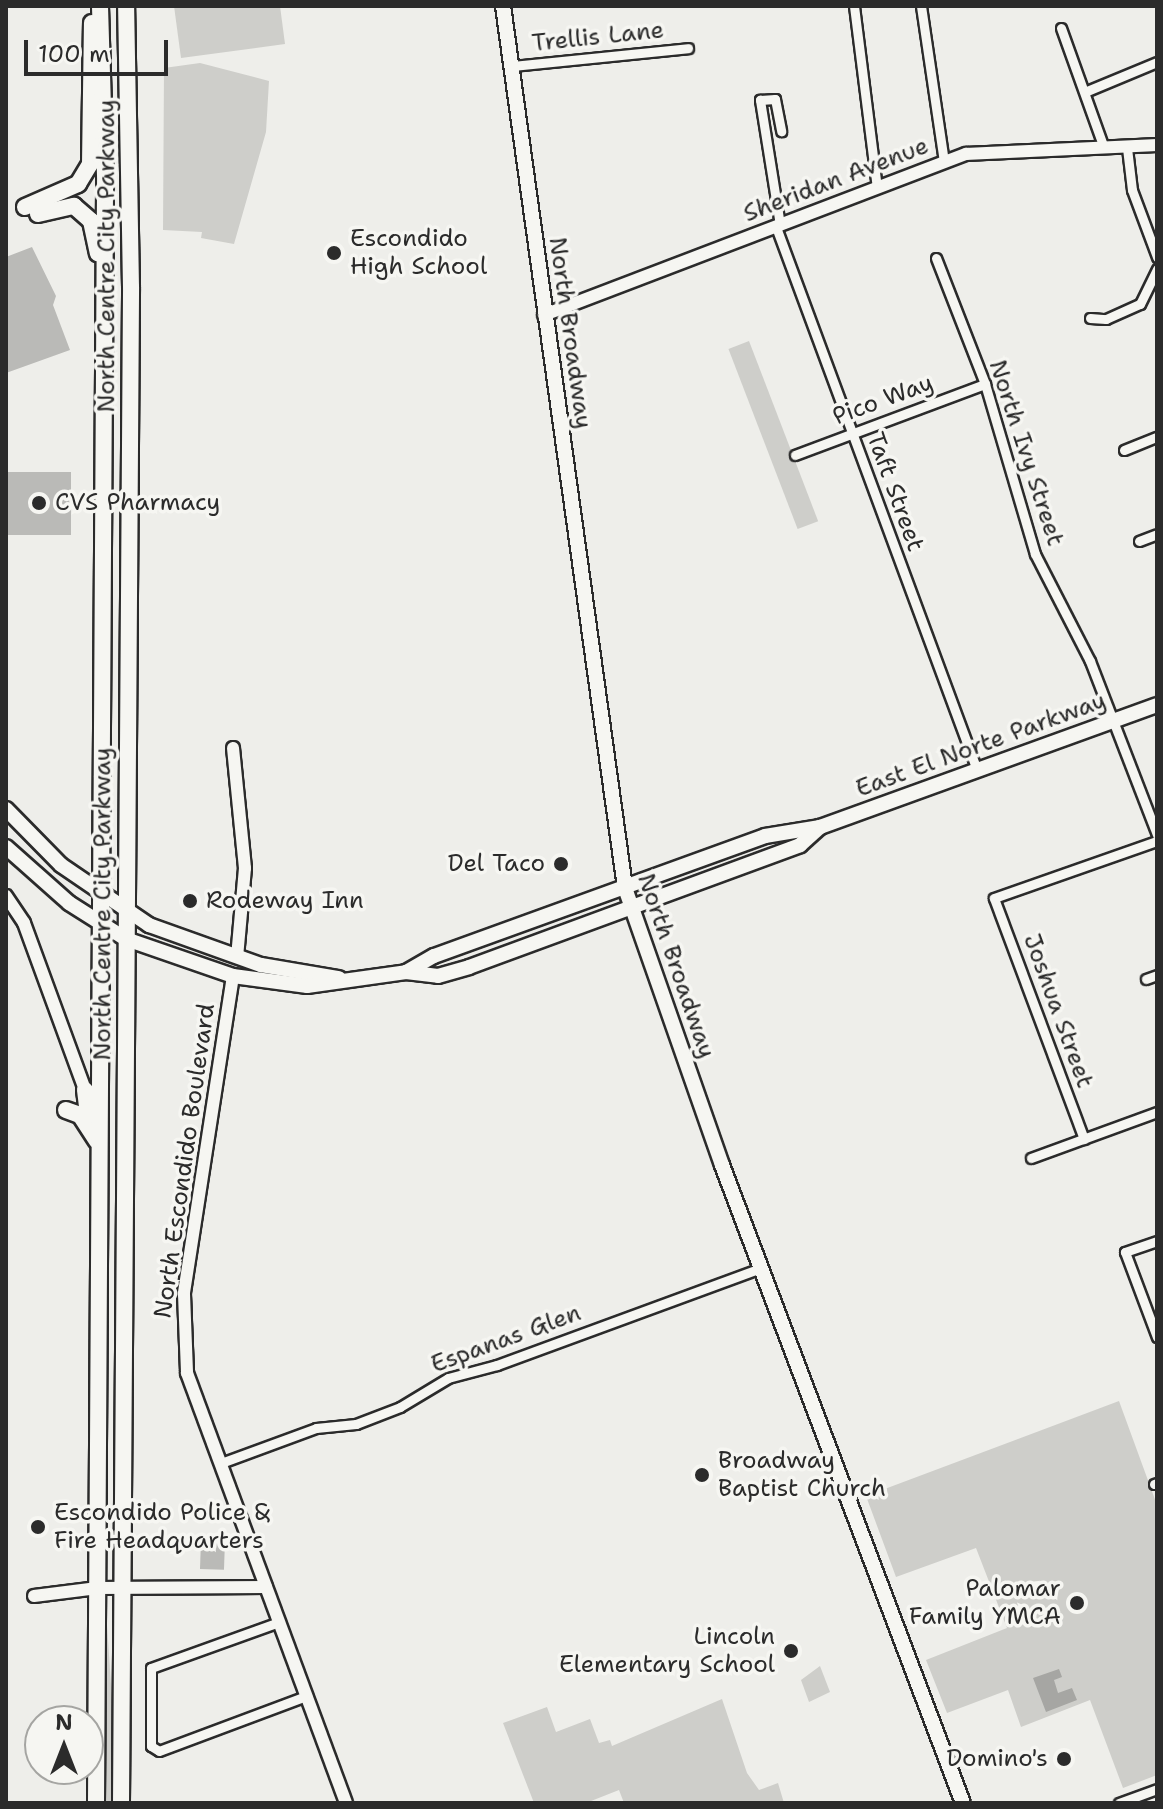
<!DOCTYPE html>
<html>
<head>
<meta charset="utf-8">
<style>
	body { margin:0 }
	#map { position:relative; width:1163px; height:1809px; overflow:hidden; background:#eeeeea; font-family:"Shantell Sans",sans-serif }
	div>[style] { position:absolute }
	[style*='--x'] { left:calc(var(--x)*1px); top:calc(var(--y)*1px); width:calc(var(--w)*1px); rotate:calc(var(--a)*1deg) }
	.green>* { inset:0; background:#cececa; transform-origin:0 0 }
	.water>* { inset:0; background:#a6a6a3 }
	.building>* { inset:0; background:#babab7; transform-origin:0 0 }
	.roads { filter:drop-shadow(2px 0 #2b2b2b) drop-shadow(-2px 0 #2b2b2b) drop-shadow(0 2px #2b2b2b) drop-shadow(0 -2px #2b2b2b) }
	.minor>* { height:9px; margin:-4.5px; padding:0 4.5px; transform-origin:4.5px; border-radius:4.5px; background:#f6f6f2 }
	.tertiary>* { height:12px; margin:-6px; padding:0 6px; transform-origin:6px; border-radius:6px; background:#f6f6f2 }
	.secondary>* { height:14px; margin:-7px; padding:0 7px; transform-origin:7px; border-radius:7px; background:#f6f6f2 }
	.primary>* { height:14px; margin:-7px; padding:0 7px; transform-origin:7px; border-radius:7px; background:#f6f6f2 }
	.trunk>* { height:16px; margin:-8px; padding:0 8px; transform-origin:8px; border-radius:8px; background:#f6f6f2 }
	.dots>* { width:22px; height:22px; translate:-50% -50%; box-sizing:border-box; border:4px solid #f6f6f2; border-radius:50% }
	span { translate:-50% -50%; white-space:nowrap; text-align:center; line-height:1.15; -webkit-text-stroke:7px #f6f6f2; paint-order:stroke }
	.street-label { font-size:24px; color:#2b2b2b }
	.poi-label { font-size:24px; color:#2b2b2b }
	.left { translate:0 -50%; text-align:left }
	.right { translate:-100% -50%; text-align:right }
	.frame { position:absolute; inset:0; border:8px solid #2b2b2b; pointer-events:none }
	.north { position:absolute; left:24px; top:1705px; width:80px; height:80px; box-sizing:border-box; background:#f6f6f2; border:2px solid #a5a5a2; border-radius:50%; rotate:0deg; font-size:22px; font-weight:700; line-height:32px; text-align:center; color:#2b2b2b }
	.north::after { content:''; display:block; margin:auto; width:28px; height:36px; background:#2b2b2b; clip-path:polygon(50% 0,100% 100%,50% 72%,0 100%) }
	.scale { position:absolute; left:24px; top:40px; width:144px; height:36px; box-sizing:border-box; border:4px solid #2b2b2b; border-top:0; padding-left:10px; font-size:24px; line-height:28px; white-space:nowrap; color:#2b2b2b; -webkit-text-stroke:6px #f6f6f2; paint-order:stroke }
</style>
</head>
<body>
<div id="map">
	<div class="green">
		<div style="clip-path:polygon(174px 6px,280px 6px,285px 44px,181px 58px)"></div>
		<div style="clip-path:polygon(200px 63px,269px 81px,266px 132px,234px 244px,201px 238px,202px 232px,163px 230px,164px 68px)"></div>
		<div style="left:749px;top:341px;width:193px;height:22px;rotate:69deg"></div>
		<div style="clip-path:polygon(1119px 1401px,1157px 1505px,1157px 1775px,1123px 1788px,1090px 1700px,1021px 1727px,1008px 1690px,947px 1713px,926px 1660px,1007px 1628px,976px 1548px,896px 1577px,866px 1496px)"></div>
		<div style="clip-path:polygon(106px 1610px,114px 1729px,113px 1803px,102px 1803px)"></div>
		<div style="clip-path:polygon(820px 1666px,830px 1692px,809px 1702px,801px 1680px)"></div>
		<div style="clip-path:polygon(722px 1699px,747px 1773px,759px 1790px,778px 1783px,784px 1803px,624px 1803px,619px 1790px,586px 1803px,534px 1803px,503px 1723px,547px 1707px,556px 1732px,590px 1719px,599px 1743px,610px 1740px,612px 1746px)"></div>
	</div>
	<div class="water">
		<div style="clip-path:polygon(1059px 1669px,1062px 1677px,1054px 1680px,1058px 1693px,1072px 1688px,1077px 1700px,1046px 1712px,1033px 1678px)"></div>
	</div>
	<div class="building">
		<div style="clip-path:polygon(32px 247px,56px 296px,53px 305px,70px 350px,6px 373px,6px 257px)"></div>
		<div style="left:6px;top:472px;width:65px;height:63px"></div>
		<div style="left:201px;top:1540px;width:24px;height:29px;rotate:2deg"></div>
	</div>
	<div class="roads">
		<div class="minor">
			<div style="--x:854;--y:6;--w:182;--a:82.8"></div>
			<div style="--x:921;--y:6;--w:158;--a:81.6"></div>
			<div style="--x:1061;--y:28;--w:127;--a:70.3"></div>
			<div style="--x:512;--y:66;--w:177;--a:-5.8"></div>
			<div style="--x:1087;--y:91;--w:76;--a:-22.5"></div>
			<div style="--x:1127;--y:148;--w:42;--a:83.2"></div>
			<div style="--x:1132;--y:190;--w:72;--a:69.5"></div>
			<div style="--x:780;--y:225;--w:127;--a:-99.1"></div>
			<div style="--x:760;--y:100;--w:15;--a:-4"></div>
			<div style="--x:775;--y:99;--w:33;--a:79"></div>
			<div style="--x:776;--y:227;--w:579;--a:69.69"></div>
			<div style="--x:936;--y:258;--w:135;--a:68.7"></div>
			<div style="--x:985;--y:384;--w:177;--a:73.6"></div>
			<div style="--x:1035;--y:554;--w:120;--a:62.8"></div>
			<div style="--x:1090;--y:661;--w:186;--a:68.9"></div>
			<div style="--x:1090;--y:318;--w:16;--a:4"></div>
			<div style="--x:1106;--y:319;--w:37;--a:-24"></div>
			<div style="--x:1140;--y:304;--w:39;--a:-64"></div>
			<div style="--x:1124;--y:450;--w:35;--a:-22"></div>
			<div style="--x:795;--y:455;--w:203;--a:-20.5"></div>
			<div style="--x:1139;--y:541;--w:19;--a:-21"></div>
			<div style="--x:1146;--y:979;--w:12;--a:-20"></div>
			<div style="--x:1084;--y:1139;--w:257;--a:-110.5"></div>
			<div style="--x:994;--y:898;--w:173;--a:-19.3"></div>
			<div style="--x:1031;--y:1158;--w:134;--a:-20.1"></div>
			<div style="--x:1157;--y:1241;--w:34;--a:161"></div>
			<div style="--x:1125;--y:1252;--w:91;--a:69.4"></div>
			<div style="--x:221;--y:1463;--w:101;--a:-20.2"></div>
			<div style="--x:316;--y:1428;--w:40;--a:-5.7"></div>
			<div style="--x:356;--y:1424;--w:47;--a:-21.1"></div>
			<div style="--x:400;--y:1407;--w:56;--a:-31.1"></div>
			<div style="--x:448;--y:1378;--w:51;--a:-14.9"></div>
			<div style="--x:497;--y:1365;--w:281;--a:-20.2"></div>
			<div style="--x:1154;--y:1484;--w:3;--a:-18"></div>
			<div style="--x:279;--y:1622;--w:136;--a:160.2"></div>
			<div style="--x:151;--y:1668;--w:78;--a:90"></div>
			<div style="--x:151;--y:1746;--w:9;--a:32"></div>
			<div style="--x:159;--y:1751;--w:157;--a:-20.5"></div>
			<div style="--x:1119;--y:1803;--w:40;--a:-20.2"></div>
		</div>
		<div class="tertiary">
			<div style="--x:544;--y:315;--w:452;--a:-20.9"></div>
			<div style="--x:966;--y:154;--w:191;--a:-2.7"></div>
			<div style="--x:233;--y:748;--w:121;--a:84.3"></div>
			<div style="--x:245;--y:868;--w:89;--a:95.1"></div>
			<div style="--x:6;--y:896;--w:32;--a:56"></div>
			<div style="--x:24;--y:923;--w:178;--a:69.9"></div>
			<div style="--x:233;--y:976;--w:322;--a:98.8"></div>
			<div style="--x:184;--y:1294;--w:79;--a:87.8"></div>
			<div style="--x:187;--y:1373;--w:458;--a:69.7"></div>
			<div style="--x:34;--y:1596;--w:64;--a:-7.2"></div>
			<div style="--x:97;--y:1588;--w:169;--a:-0.3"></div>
		</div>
		<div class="secondary">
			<div style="--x:503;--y:6;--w:890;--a:82.12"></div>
		</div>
		<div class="primary">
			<div style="--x:6;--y:809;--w:78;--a:45.5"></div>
			<div style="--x:61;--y:865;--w:107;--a:34.3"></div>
			<div style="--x:149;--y:925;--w:119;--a:19.7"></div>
			<div style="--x:261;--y:965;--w:79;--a:9.5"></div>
			<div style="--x:6;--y:847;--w:84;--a:41.6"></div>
			<div style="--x:69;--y:903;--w:67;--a:32.3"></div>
			<div style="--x:126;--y:939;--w:113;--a:19.1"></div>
			<div style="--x:233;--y:976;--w:75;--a:7.7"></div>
			<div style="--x:307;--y:986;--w:100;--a:-8"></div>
			<div style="--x:406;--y:972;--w:32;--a:7"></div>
			<div style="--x:438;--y:976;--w:32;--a:-16"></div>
			<div style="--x:469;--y:967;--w:353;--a:-20.2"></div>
			<div style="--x:800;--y:845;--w:27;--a:-42"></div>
			<div style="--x:625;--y:888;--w:293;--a:70.7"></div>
			<div style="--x:722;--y:1165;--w:682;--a:69.31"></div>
			<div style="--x:406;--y:972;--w:32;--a:-30"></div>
			<div style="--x:434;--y:956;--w:352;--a:-19.9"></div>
			<div style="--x:765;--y:836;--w:56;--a:-9.3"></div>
			<div style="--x:820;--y:827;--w:358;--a:-19.9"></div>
		</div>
		<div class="trunk">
			<div style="--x:25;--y:207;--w:58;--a:-23.5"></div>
			<div style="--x:78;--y:184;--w:23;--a:-59"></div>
			<div style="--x:90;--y:164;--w:141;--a:-89.2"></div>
			<div style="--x:38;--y:214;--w:37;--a:-13"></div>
			<div style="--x:74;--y:206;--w:23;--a:41"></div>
			<div style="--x:91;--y:221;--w:33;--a:78"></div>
			<div style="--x:85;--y:1090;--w:34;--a:83"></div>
			<div style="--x:66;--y:1110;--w:15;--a:20"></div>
			<div style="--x:80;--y:1115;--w:31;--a:57"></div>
			<div style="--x:96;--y:1803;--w:1628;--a:-89.68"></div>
			<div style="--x:105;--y:175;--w:169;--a:-91.7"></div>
			<div style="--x:121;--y:1803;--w:1516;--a:-89.62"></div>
			<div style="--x:131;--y:287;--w:281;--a:-91"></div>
		</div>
	</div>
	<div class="dots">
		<div style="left:334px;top:253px;background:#2b2b2b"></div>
		<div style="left:39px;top:503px;background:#2b2b2b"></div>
		<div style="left:561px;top:864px;background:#2b2b2b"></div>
		<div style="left:190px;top:901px;background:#2b2b2b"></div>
		<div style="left:702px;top:1475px;background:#2b2b2b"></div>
		<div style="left:38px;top:1527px;background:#2b2b2b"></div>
		<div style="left:1077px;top:1603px;background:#2b2b2b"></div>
		<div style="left:791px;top:1651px;background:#2b2b2b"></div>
		<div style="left:1064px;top:1759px;background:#2b2b2b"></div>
	</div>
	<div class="street-label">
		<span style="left:598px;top:37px;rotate:-6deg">Trellis Lane</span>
		<span style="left:836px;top:180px;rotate:-21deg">Sheridan Avenue</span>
		<span style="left:107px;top:256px;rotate:-90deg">North Centre City Parkway</span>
		<span style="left:570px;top:333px;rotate:82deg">North Broadway</span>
		<span style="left:883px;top:400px;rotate:-20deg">Pico Way</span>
		<span style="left:1026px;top:453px;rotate:72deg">North Ivy Street</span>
		<span style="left:895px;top:492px;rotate:70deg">Taft Street</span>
		<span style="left:981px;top:745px;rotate:-20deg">East El Norte Parkway</span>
		<span style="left:103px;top:904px;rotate:-90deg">North Centre City Parkway</span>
		<span style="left:676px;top:966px;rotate:71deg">North Broadway</span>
		<span style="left:1058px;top:1011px;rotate:70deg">Joshua Street</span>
		<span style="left:185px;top:1161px;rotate:-82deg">North Escondido Boulevard</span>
		<span style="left:506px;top:1339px;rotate:-20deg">Espanas Glen</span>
	</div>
	<div class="poi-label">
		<span class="left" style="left:350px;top:253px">Escondido<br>High School</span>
		<span class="left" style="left:55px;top:503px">CVS Pharmacy</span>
		<span class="right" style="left:545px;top:864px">Del Taco</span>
		<span class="left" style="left:206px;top:901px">Rodeway Inn</span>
		<span class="left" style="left:718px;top:1475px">Broadway<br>Baptist Church</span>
		<span class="left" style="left:54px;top:1527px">Escondido Police &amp;<br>Fire Headquarters</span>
		<span class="right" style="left:1061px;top:1603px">Palomar<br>Family YMCA</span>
		<span class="right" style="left:775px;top:1651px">Lincoln<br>Elementary School</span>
		<span class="right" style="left:1048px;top:1759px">Domino's</span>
	</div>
	<div class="frame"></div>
	<div class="north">N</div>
	<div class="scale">100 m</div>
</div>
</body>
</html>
